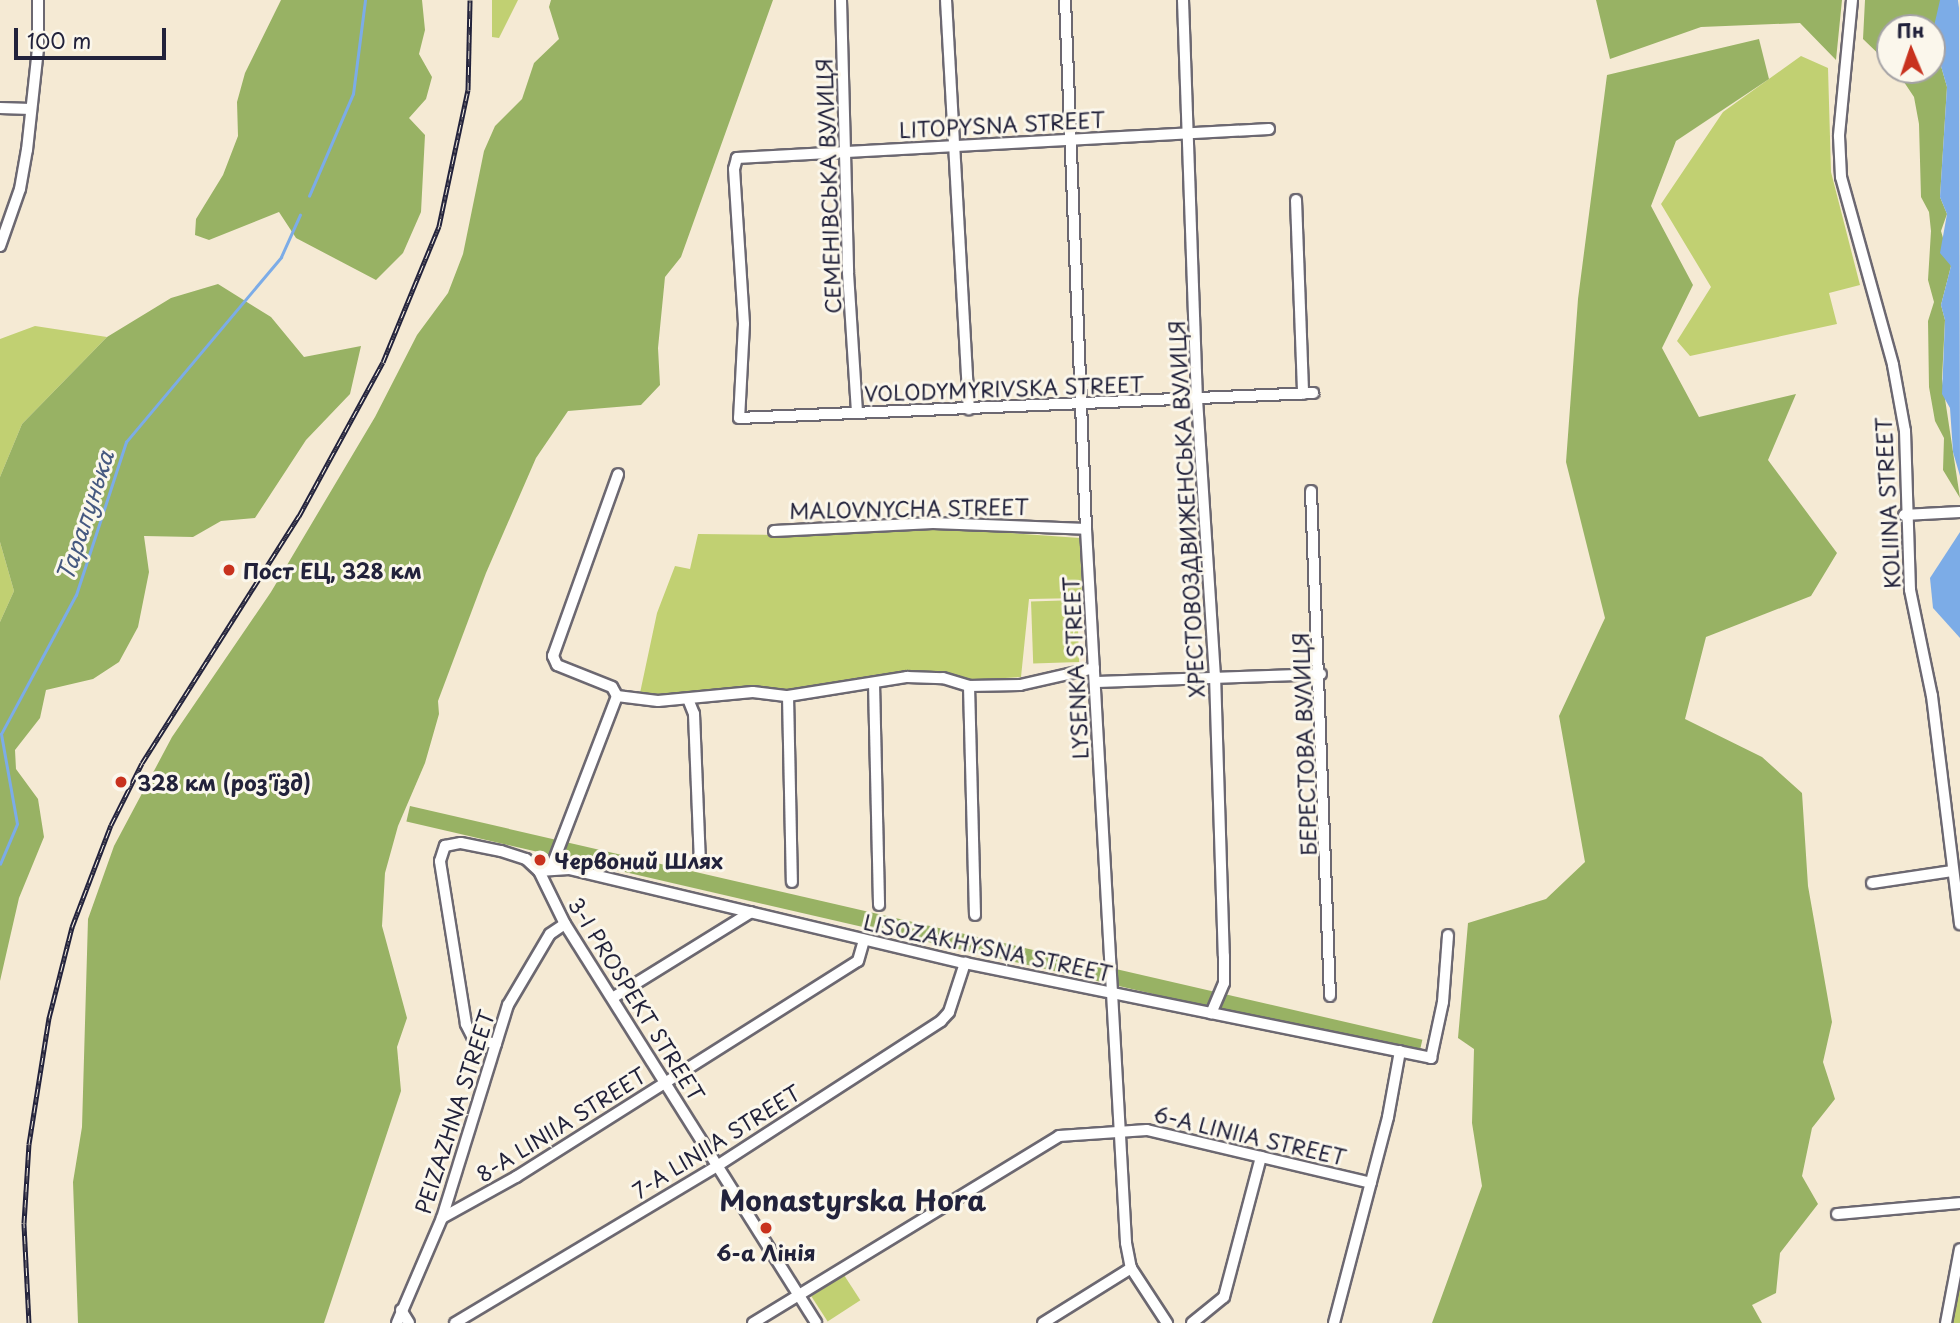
<!DOCTYPE html>
<html>
<head>
<meta charset="utf-8">
<style>
	body { margin:0 }
	#map { position:relative; width:1960px; height:1323px; overflow:hidden; background:#f5ead4; font-family:"Playpen Sans",sans-serif }
	div>[style] { position:absolute }
	[style*='--x'] { left:calc(var(--x)*1px); top:calc(var(--y)*1px); width:calc(var(--w)*1px); rotate:calc(var(--a)*1deg) }
	.green>* { inset:0; background:#c1d072; transform-origin:0 0 }
	.forest>* { inset:0; background:#98b264; transform-origin:0 0 }
	.water>* { inset:0; background:#7cace7 }
	.stream>* { height:2.5px; margin:-1.25px; padding:0 1.25px; transform-origin:1.25px; border-radius:1.25px; background:#7cace7 }
	.roads { filter:drop-shadow(2px 0 #6c6871) drop-shadow(-2px 0 #6c6871) drop-shadow(0 2px #6c6871) drop-shadow(0 -2px #6c6871) }
	.minor>* { height:10px; margin:-5px; padding:0 5px; transform-origin:5px; border-radius:5px; background:#fff }
	.rail>* { height:5px; margin-top:-2.5px; transform-origin:0; background:repeating-linear-gradient(90deg,#fbf7ec 0 8px,#22223b 0 16px); box-sizing:border-box; border-block:2px solid #22223b }
	.dots>* { width:19px; height:19px; translate:-50% -50%; box-sizing:border-box; border:4px solid #fbf7ec; border-radius:50% }
	span { translate:-50% -50%; white-space:nowrap; text-align:center; line-height:1.15; -webkit-text-stroke:6px #fbf7ec; paint-order:stroke }
	.street-label { font-size:21px; color:#22223b }
	.poi-label { font-size:21px; color:#22223b; font-weight:700 }
	.left { translate:0 -50%; text-align:left }
	.water-label { font-size:23px; color:#465980; font-style:italic }
	.district-label { font-size:28px; color:#22223b; font-weight:700 }
	.north { position:absolute; left:1876px; top:14px; width:70px; height:70px; box-sizing:border-box; background:#fbf7ec; border:2px solid #a4a2a5; border-radius:50%; rotate:358deg; font-size:19px; font-weight:700; line-height:28px; text-align:center; color:#22223b }
	.north::after { content:''; display:block; margin:auto; width:24px; height:32px; background:#c8321e; clip-path:polygon(50% 0,100% 100%,50% 72%,0 100%) }
	.scale { position:absolute; left:14px; top:28px; width:152px; height:32px; box-sizing:border-box; border:4px solid #22223b; border-top:0; padding-left:9px; font-size:21px; line-height:24px; white-space:nowrap; color:#22223b; -webkit-text-stroke:5px #fbf7ec; paint-order:stroke }
</style>
</head>
<body>
<div id="map">
	<div class="green">
		<div style="clip-path:polygon(492px 0,518px 0,499px 38px,492px 37px)"></div>
		<div style="clip-path:polygon(1801px 56px,1828px 68px,1831px 172px,1860px 285px,1829px 293px,1837px 324px,1690px 356px,1677px 341px,1711px 287px,1661px 204px,1723px 112px)"></div>
		<div style="clip-path:polygon(35px 326px,107px 337px,22px 424px,0 477px,0 339px)"></div>
		<div style="clip-path:polygon(925px 527px,1080px 538px,1082px 598px,1029px 599px,1021px 677px,971px 680px,935px 672px,786px 692px,672px 697px,640px 693px,657px 613px,675px 566px,690px 569px,698px 534px,778px 535px)"></div>
		<div style="clip-path:polygon(0 542px,14px 591px,0 622px)"></div>
		<div style="left:1077px;top:600px;width:62px;height:46px;rotate:88deg"></div>
		<div style="clip-path:polygon(1960px 1247px,1960px 1323px,1946px 1323px)"></div>
		<div style="left:844px;top:1275px;width:30px;height:39px;rotate:57deg"></div>
	</div>
	<div class="forest">
		<div style="clip-path:polygon(281px 0,422px 0,425px 30px,419px 54px,432px 77px,426px 99px,409px 118px,425px 135px,421px 212px,403px 253px,376px 280px,296px 238px,279px 212px,209px 240px,195px 235px,196px 219px,223px 175px,238px 136px,237px 102px,245px 73px)"></div>
		<div style="clip-path:polygon(551px 0,773px 0,681px 257px,665px 277px,658px 348px,660px 385px,641px 405px,568px 411px,536px 458px,486px 573px,438px 701px,439px 714px,425px 763px,398px 826px,385px 873px,382px 926px,407px 1018px,397px 1047px,401px 1091px,324px 1323px,78px 1323px,73px 1182px,82px 1127px,88px 919px,114px 846px,172px 737px,271px 592px,375px 417px,417px 335px,448px 293px,463px 254px,484px 151px,495px 126px,522px 99px,534px 63px,559px 39px,549px 7px)"></div>
		<div style="clip-path:polygon(1596px 0,1842px 0,1836px 60px,1800px 23px,1701px 27px,1610px 59px)"></div>
		<div style="clip-path:polygon(1865px 0,1940px 0,1941px 3px,1932px 35px,1932px 28px,1890px 28px,1890px 65px,1863px 39px)"></div>
		<div style="clip-path:polygon(1932px 35px,1942px 40px,1941px 66px,1947px 87px,1940px 197px,1947px 214px,1941px 231px,1951px 266px,1941px 305px,1945px 320px,1942px 379px,1960px 498px,1943px 470px,1944px 438px,1935px 421px,1929px 387px,1928px 321px,1934px 302px,1928px 280px,1931px 231px,1929px 212px,1921px 197px,1919px 124px,1914px 97px,1896px 70px,1932px 70px)"></div>
		<div style="clip-path:polygon(1759px 39px,1769px 79px,1676px 141px,1651px 206px,1693px 285px,1662px 348px,1699px 417px,1796px 394px,1768px 460px,1837px 553px,1811px 596px,1706px 637px,1685px 719px,1762px 757px,1802px 793px,1808px 886px,1832px 1022px,1823px 1062px,1835px 1099px,1812px 1128px,1802px 1176px,1818px 1204px,1780px 1253px,1776px 1293px,1752px 1305px,1762px 1323px,1432px 1323px,1482px 1186px,1472px 1123px,1474px 1049px,1458px 1038px,1468px 923px,1546px 899px,1585px 862px,1559px 716px,1605px 618px,1566px 462px,1578px 299px,1607px 75px)"></div>
		<div style="clip-path:polygon(218px 284px,271px 317px,304px 357px,361px 346px,350px 394px,306px 440px,255px 518px,221px 521px,193px 537px,144px 536px,149px 572px,138px 627px,119px 662px,93px 679px,46px 690px,40px 718px,15px 750px,16px 769px,38px 799px,44px 837px,19px 898px,0 981px,0 622px,14px 591px,0 542px,0 477px,22px 424px,107px 337px,171px 298px)"></div>
		<div style="left:410px;top:806px;width:1039px;height:16px;rotate:13deg"></div>
	</div>
	<div class="water">
		<div style="clip-path:polygon(1940px 0,1958px 0,1959px 8px,1960px 476px,1953px 452px,1950px 408px,1942px 394px,1945px 320px,1941px 305px,1951px 266px,1940px 253px,1947px 214px,1940px 197px,1947px 87px,1941px 66px,1941px 40px,1932px 35px)"></div>
		<div style="clip-path:polygon(1960px 532px,1960px 638px,1933px 608px,1930px 578px)"></div>
	</div>
	<div class="stream">
		<div style="--x:309;--y:196;--w:111;--a:-66.7"></div>
		<div style="--x:353;--y:94;--w:95;--a:-82.7"></div>
		<div style="--x:0;--y:864;--w:43;--a:-67"></div>
		<div style="--x:17;--y:824;--w:91;--a:-100.1"></div>
		<div style="--x:1;--y:734;--w:158;--a:-61.7"></div>
		<div style="--x:76;--y:595;--w:161;--a:-71.9"></div>
		<div style="--x:126;--y:442;--w:241;--a:-50"></div>
		<div style="--x:281;--y:257;--w:46;--a:-65.7"></div>
	</div>
	<div class="roads">
		<div class="minor">
			<div style="--x:841;--y:0;--w:273;--a:88.5"></div>
			<div style="--x:848;--y:273;--w:139;--a:86.3"></div>
			<div style="--x:946;--y:0;--w:410;--a:86.8"></div>
			<div style="--x:1065;--y:0;--w:529;--a:87.73"></div>
			<div style="--x:1086;--y:529;--w:715;--a:86.79"></div>
			<div style="--x:1126;--y:1243;--w:25;--a:79"></div>
			<div style="--x:1131;--y:1268;--w:66;--a:56.8"></div>
			<div style="--x:1183;--y:0;--w:399;--a:88"></div>
			<div style="--x:1197;--y:399;--w:277;--a:86.3"></div>
			<div style="--x:1215;--y:675;--w:281;--a:88.2"></div>
			<div style="--x:1224;--y:956;--w:27;--a:90"></div>
			<div style="--x:1224;--y:983;--w:33;--a:113"></div>
			<div style="--x:1852;--y:0;--w:137;--a:95.5"></div>
			<div style="--x:1839;--y:136;--w:41;--a:87.2"></div>
			<div style="--x:1841;--y:177;--w:195;--a:74.5"></div>
			<div style="--x:1893;--y:365;--w:67;--a:79.7"></div>
			<div style="--x:1905;--y:431;--w:159;--a:88.2"></div>
			<div style="--x:1910;--y:590;--w:108;--a:78.3"></div>
			<div style="--x:1932;--y:696;--w:230;--a:83"></div>
			<div style="--x:0;--y:108;--w:31;--a:2"></div>
			<div style="--x:1269;--y:129;--w:533;--a:176.88"></div>
			<div style="--x:737;--y:158;--w:11;--a:105"></div>
			<div style="--x:734;--y:169;--w:155;--a:86.3"></div>
			<div style="--x:744;--y:324;--w:94;--a:93"></div>
			<div style="--x:739;--y:418;--w:575;--a:-2.49"></div>
			<div style="--x:1296;--y:200;--w:194;--a:87.9"></div>
			<div style="--x:0;--y:246;--w:60;--a:-70.7"></div>
			<div style="--x:20;--y:189;--w:40;--a:-80"></div>
			<div style="--x:27;--y:150;--w:103;--a:-83.8"></div>
			<div style="--x:38;--y:48;--w:48;--a:-90"></div>
			<div style="--x:1311;--y:491;--w:505;--a:87.85"></div>
			<div style="--x:1904;--y:515;--w:56;--a:-3.1"></div>
			<div style="--x:774;--y:531;--w:159;--a:-2.9"></div>
			<div style="--x:933;--y:523;--w:153;--a:2.2"></div>
			<div style="--x:1095;--y:682;--w:226;--a:-2"></div>
			<div style="--x:874;--y:683;--w:222;--a:88.7"></div>
			<div style="--x:969;--y:686;--w:229;--a:88.5"></div>
			<div style="--x:617;--y:696;--w:41;--a:7"></div>
			<div style="--x:658;--y:701;--w:95;--a:-5.4"></div>
			<div style="--x:753;--y:692;--w:35;--a:7"></div>
			<div style="--x:788;--y:696;--w:121;--a:-9.1"></div>
			<div style="--x:907;--y:677;--w:36;--a:2"></div>
			<div style="--x:943;--y:678;--w:27;--a:17"></div>
			<div style="--x:969;--y:686;--w:51;--a:-1.1"></div>
			<div style="--x:1020;--y:685;--w:76;--a:-12.9"></div>
			<div style="--x:788;--y:696;--w:186;--a:88.8"></div>
			<div style="--x:688;--y:699;--w:16;--a:68"></div>
			<div style="--x:694;--y:714;--w:149;--a:87.7"></div>
			<div style="--x:551;--y:868;--w:184;--a:-69"></div>
			<div style="--x:617;--y:696;--w:10;--a:-119"></div>
			<div style="--x:612;--y:687;--w:59;--a:-158.2"></div>
			<div style="--x:557;--y:665;--w:10;--a:-114"></div>
			<div style="--x:553;--y:656;--w:193;--a:-70.3"></div>
			<div style="--x:539;--y:871;--w:30;--a:-4"></div>
			<div style="--x:569;--y:869;--w:407;--a:13.4"></div>
			<div style="--x:965;--y:963;--w:476;--a:11.5"></div>
			<div style="--x:1431;--y:1058;--w:57;--a:-77.9"></div>
			<div style="--x:1443;--y:1002;--w:67;--a:-85.7"></div>
			<div style="--x:1872;--y:883;--w:81;--a:-8.5"></div>
			<div style="--x:614;--y:997;--w:161;--a:-31.8"></div>
			<div style="--x:496;--y:1044;--w:24;--a:-165"></div>
			<div style="--x:473;--y:1038;--w:16;--a:-117"></div>
			<div style="--x:466;--y:1024;--w:165;--a:-99.1"></div>
			<div style="--x:440;--y:861;--w:16;--a:-72"></div>
			<div style="--x:445;--y:846;--w:16;--a:-11"></div>
			<div style="--x:461;--y:843;--w:41;--a:11.3"></div>
			<div style="--x:501;--y:851;--w:26;--a:18"></div>
			<div style="--x:526;--y:859;--w:18;--a:43"></div>
			<div style="--x:539;--y:871;--w:59;--a:63.9"></div>
			<div style="--x:565;--y:924;--w:471;--a:57.8"></div>
			<div style="--x:1837;--y:1214;--w:123;--a:-5.1"></div>
			<div style="--x:442;--y:1218;--w:85;--a:-29"></div>
			<div style="--x:516;--y:1177;--w:404;--a:-32.3"></div>
			<div style="--x:858;--y:961;--w:22;--a:-74"></div>
			<div style="--x:401;--y:1310;--w:15;--a:58"></div>
			<div style="--x:397;--y:1323;--w:114;--a:-66.8"></div>
			<div style="--x:442;--y:1218;--w:223;--a:-72.8"></div>
			<div style="--x:508;--y:1005;--w:82;--a:-59.4"></div>
			<div style="--x:550;--y:934;--w:18;--a:-34"></div>
			<div style="--x:455;--y:1323;--w:305;--a:-30.9"></div>
			<div style="--x:717;--y:1166;--w:267;--a:-32.9"></div>
			<div style="--x:941;--y:1021;--w:12;--a:-48"></div>
			<div style="--x:949;--y:1012;--w:52;--a:-71.9"></div>
			<div style="--x:753;--y:1323;--w:359;--a:-31.4"></div>
			<div style="--x:1059;--y:1136;--w:88;--a:-3.9"></div>
			<div style="--x:1147;--y:1130;--w:230;--a:13.3"></div>
			<div style="--x:1043;--y:1323;--w:104;--a:-32"></div>
			<div style="--x:1192;--y:1323;--w:41;--a:-39.1"></div>
			<div style="--x:1224;--y:1297;--w:145;--a:-75.2"></div>
			<div style="--x:1334;--y:1323;--w:213;--a:-75.3"></div>
			<div style="--x:1388;--y:1117;--w:67;--a:-79.7"></div>
			<div style="--x:1946;--y:1323;--w:75;--a:-79.3"></div>
		</div>
	</div>
	<div class="rail">
		<div style="--x:29;--y:1323;--w:100;--a:-92.9"></div>
		<div style="--x:24;--y:1223;--w:79;--a:-86.4"></div>
		<div style="--x:29;--y:1144;--w:128;--a:-81"></div>
		<div style="--x:49;--y:1018;--w:94;--a:-75.8"></div>
		<div style="--x:72;--y:927;--w:109;--a:-69.1"></div>
		<div style="--x:111;--y:825;--w:69;--a:-63.4"></div>
		<div style="--x:142;--y:763;--w:293;--a:-57.6"></div>
		<div style="--x:299;--y:516;--w:175;--a:-61.4"></div>
		<div style="--x:383;--y:362;--w:147;--a:-67.6"></div>
		<div style="--x:439;--y:226;--w:139;--a:-78"></div>
		<div style="--x:468;--y:90;--w:90;--a:-88.7"></div>
	</div>
	<div class="dots">
		<div style="left:229px;top:570px;background:#c8321e"></div>
		<div style="left:121px;top:782px;background:#c8321e"></div>
		<div style="left:540px;top:860px;background:#c8321e"></div>
		<div style="left:766px;top:1228px;background:#c8321e"></div>
	</div>
	<div class="street-label">
		<span style="left:1002px;top:124px;rotate:-3deg">LITOPYSNA STREET</span>
		<span style="left:828px;top:186px;rotate:-92deg">СЕМЕНІВСЬКА ВУЛИЦЯ</span>
		<span style="left:1004px;top:388px;rotate:-2deg">VOLODYMYRIVSKA STREET</span>
		<span style="left:1887px;top:503px;rotate:-93deg">KOLIINA STREET</span>
		<span style="left:909px;top:508px;rotate:-1deg">MALOVNYCHA STREET</span>
		<span style="left:1186px;top:509px;rotate:-93deg">ХРЕСТОВОЗДВИЖЕНСЬКА ВУЛИЦЯ</span>
		<span style="left:1075px;top:668px;rotate:-93deg">LYSENKA STREET</span>
		<span style="left:1304px;top:744px;rotate:-92deg">БЕРЕСТОВА ВУЛИЦЯ</span>
		<span style="left:988px;top:947px;rotate:12deg">LISOZAKHYSNA STREET</span>
		<span style="left:637px;top:999px;rotate:58deg">3-I PROSPEKT STREET</span>
		<span style="left:454px;top:1112px;rotate:-72deg">PEIZAZHNA STREET</span>
		<span style="left:561px;top:1124px;rotate:-32deg">8-A LINIIA STREET</span>
		<span style="left:1250px;top:1135px;rotate:13deg">6-A LINIIA STREET</span>
		<span style="left:716px;top:1141px;rotate:-32deg">7-A LINIIA STREET</span>
	</div>
	<div class="poi-label">
		<span class="left" style="left:243px;top:570px">Пост ЕЦ, 328 км</span>
		<span class="left" style="left:137px;top:782px">328 км (роз'їзд)</span>
		<span class="left" style="left:554px;top:860px">Червоний Шлях</span>
		<span style="left:766px;top:1252px">6-а Лінія</span>
	</div>
	<div class="water-label">
		<span style="left:85px;top:516px;rotate:-72deg">Тарапунька</span>
	</div>
	<div class="district-label">
		<span style="left:853px;top:1200px">Monastyrska Hora</span>
	</div>
	<div class="north">Пн</div>
	<div class="scale">100 m</div>
</div>
</body>
</html>
